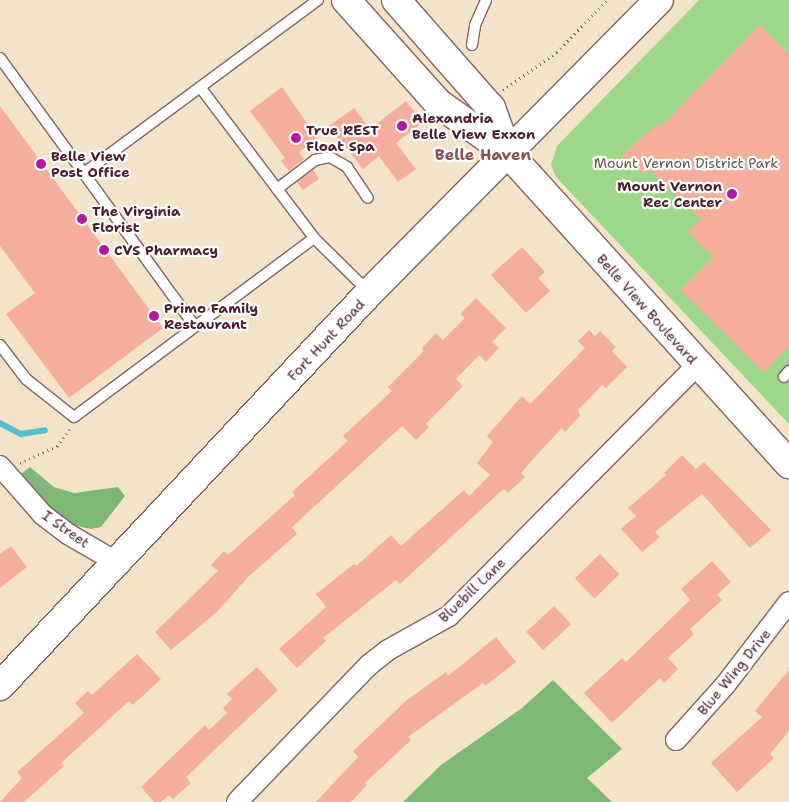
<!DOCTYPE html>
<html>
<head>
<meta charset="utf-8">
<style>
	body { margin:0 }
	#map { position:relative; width:789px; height:802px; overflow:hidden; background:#f3e4c9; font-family:"Shantell Sans",sans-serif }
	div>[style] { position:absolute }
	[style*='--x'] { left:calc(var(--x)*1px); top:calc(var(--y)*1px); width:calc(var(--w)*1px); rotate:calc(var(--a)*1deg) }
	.green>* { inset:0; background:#9dd78a }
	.forest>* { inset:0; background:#7eb876 }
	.stream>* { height:5.5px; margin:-2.75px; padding:0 2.75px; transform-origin:2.75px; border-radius:2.75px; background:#54bfd0 }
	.building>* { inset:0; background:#f5ad9c; transform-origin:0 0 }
	.path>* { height:3px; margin-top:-1.5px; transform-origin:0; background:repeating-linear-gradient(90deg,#856462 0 1px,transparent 0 5px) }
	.roads { filter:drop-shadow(1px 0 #856462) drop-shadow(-1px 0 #856462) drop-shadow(0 1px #856462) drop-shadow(0 -1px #856462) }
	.service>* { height:10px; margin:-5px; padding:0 5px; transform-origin:5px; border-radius:5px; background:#fff }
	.minor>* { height:20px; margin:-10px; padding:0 10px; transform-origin:10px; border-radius:10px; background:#fff }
	.secondary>* { height:28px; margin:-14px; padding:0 14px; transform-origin:14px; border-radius:14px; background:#fff }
	.dots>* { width:14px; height:14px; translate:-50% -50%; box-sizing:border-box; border:2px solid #fff; border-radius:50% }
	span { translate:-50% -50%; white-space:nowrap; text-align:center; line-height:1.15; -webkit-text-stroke:4.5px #fff; paint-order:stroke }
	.poi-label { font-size:14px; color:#4a1f2b; font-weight:700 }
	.left { translate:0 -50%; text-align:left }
	.right { translate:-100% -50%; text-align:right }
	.park-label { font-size:14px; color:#635648 }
	.street-label { font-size:14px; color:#4a1f2b }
	.quarter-label { font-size:16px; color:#865153; font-weight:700 }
</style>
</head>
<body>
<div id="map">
	<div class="green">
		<div style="clip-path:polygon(699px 0,789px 0,789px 424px,556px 177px,551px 165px,557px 146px)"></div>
	</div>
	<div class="forest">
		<div style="clip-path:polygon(30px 467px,54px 487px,74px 493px,118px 487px,125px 496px,101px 527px,91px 529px,73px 525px,56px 517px,18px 476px)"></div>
		<div style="clip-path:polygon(553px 680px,622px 749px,587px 778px,612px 802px,403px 802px,441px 765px,522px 708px)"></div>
	</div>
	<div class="stream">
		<div style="--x:0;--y:423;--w:24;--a:28"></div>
		<div style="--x:21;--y:434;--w:24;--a:-9"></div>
	</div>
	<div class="building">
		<div style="clip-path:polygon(760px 25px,789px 55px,789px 346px,764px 373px,680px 290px,713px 257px,688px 232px,701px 219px,649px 169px,644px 174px,621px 155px,658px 124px,661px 127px)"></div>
		<div style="clip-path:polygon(282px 87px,318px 139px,299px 152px,304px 159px,289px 171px,281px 161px,285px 158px,250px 111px)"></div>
		<div style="clip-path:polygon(406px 101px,423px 122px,396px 143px,416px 169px,398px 182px,379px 156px,363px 169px,329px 126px,354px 108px,370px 129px)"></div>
		<div style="clip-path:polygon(0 106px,163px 328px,69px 398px,6px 314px,35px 293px,0 246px)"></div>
		<div style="left:313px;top:170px;width:11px;height:20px;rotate:56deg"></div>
		<div style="clip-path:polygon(522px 247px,545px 272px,538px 278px,550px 291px,526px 313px,491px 275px)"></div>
		<div style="clip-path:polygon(476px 298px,506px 328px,492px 342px,499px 348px,486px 362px,479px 355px,456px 379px,463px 386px,426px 424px,429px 427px,416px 440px,402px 426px,292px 527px,297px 534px,249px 576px,217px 612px,171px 650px,155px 632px,218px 571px,211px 565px,224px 551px,228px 555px,295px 495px,292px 492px,348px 441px,343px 436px,392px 391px,388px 387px,424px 351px,422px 348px,436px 333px,443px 340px,465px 318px,460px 314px)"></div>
		<div style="clip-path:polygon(589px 330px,595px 336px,600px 331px,616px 347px,612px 351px,627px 367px,606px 388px,602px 385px,578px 410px,580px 416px,565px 432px,562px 428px,534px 458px,521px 473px,525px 477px,508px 493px,504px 489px,500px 492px,400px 584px,396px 580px,323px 638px,326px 641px,297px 668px,279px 649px,326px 607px,316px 594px,354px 564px,356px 566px,391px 535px,401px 546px,464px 490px,469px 496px,490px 475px,477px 463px,493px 442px,487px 436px,522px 396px,530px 404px,585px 348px,578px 341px)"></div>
		<div style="clip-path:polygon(682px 455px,696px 469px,704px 462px,771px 530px,750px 548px,702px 494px,655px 532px,660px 537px,642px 552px,621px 529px,636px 516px,628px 508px,666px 475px,664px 473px)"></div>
		<div style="clip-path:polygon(11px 546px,27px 567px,0 588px,0 554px)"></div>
		<div style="left:600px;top:554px;width:28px;height:35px;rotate:46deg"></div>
		<div style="clip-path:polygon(712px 561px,731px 582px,717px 595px,722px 600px,690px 629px,694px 634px,668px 658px,678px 669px,664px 683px,660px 678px,612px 723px,584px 693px,622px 658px,626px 662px,690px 600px,681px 589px)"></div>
		<div style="left:554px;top:606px;width:25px;height:38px;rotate:47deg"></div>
		<div style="clip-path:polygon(496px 637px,516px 662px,485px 686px,483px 683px,408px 737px,411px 740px,365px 783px,367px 785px,351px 802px,316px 802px,358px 757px,353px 751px,407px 700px,446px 672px,448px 676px)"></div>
		<div style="clip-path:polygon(137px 654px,161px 679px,133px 705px,129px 701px,61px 763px,64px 766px,24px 802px,0 802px,22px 778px,17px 772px,84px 713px,75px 703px,88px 691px,92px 695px)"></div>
		<div style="clip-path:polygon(257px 667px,278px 690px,186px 777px,191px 783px,173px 799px,169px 795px,161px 802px,154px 802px,141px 787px,205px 725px,209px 730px,227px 713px,223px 708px,232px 699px,227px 694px)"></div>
		<div style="clip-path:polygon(789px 670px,789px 731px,770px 754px,774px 758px,737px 792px,711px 763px,762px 717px,755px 711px)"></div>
	</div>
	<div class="path">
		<div style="--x:503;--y:90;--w:66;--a:-35.1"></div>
		<div style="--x:557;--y:52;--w:72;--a:-46.1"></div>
		<div style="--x:20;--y:463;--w:41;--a:-24.7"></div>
		<div style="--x:57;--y:446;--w:22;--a:-54"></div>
	</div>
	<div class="roads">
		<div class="service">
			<div style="--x:472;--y:45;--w:20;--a:-81"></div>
			<div style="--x:475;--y:25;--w:27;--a:-66"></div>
			<div style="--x:0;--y:58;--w:331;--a:54"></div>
			<div style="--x:200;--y:87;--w:189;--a:52.9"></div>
			<div style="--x:314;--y:238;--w:77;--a:44.5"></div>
			<div style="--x:84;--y:173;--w:291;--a:-36.5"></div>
			<div style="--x:277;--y:189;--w:48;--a:-37.3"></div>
			<div style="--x:315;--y:160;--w:15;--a:-11"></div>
			<div style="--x:330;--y:157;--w:20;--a:30"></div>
			<div style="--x:347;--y:167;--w:37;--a:56"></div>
			<div style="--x:0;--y:345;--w:43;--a:52.6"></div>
			<div style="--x:26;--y:379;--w:61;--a:38.4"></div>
			<div style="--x:74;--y:417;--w:299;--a:-36.7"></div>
			<div style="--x:784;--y:377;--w:8;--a:-50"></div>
		</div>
		<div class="minor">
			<div style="--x:0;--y:466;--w:65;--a:48.7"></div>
			<div style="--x:43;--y:515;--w:31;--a:37"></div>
			<div style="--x:68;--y:534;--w:58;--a:30.1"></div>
			<div style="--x:676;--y:740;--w:75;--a:-48.2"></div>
			<div style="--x:726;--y:684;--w:103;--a:-52.5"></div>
			<div style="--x:237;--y:802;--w:190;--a:-46.1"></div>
			<div style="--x:369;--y:665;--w:24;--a:-38"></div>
			<div style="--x:388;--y:650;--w:70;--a:-29.1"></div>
			<div style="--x:449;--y:616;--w:353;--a:-45.3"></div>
		</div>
		<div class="secondary">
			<div style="--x:346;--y:0;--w:138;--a:48.2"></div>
			<div style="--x:438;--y:103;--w:85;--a:35.4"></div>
			<div style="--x:507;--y:152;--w:421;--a:47.9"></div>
			<div style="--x:396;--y:0;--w:144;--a:48.7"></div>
			<div style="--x:491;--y:108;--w:47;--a:70"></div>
			<div style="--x:0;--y:686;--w:539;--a:-46.8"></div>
			<div style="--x:369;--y:293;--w:412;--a:-45.3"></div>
		</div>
	</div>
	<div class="dots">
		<div style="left:402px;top:126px;background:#b5179e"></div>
		<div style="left:296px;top:138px;background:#b5179e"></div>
		<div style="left:41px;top:164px;background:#b5179e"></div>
		<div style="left:732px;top:194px;background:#b5179e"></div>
		<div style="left:82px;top:219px;background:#b5179e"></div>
		<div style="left:104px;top:250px;background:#b5179e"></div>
		<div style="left:154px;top:316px;background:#b5179e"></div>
	</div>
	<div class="poi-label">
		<span class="left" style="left:412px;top:126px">Alexandria<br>Belle View Exxon</span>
		<span class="left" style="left:306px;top:138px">True REST<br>Float Spa</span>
		<span class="left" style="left:51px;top:164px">Belle View<br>Post Office</span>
		<span class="right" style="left:722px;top:194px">Mount Vernon<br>Rec Center</span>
		<span class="left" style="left:92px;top:219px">The Virginia<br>Florist</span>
		<span class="left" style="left:114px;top:250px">CVS Pharmacy</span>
		<span class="left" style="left:164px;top:316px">Primo Family<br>Restaurant</span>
	</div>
	<div class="park-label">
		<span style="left:686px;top:163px">Mount Vernon District Park</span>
	</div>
	<div class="street-label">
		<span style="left:647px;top:309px;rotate:48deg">Belle View Boulevard</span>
		<span style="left:326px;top:340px;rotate:-47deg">Fort Hunt Road</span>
		<span style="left:66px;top:529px;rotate:35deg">I Street</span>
		<span style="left:472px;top:590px;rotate:-44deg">Bluebill Lane</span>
		<span style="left:734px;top:672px;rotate:-51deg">Blue Wing Drive</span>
	</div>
	<div class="quarter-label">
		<span style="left:483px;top:155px">Belle Haven</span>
	</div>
</div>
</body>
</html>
